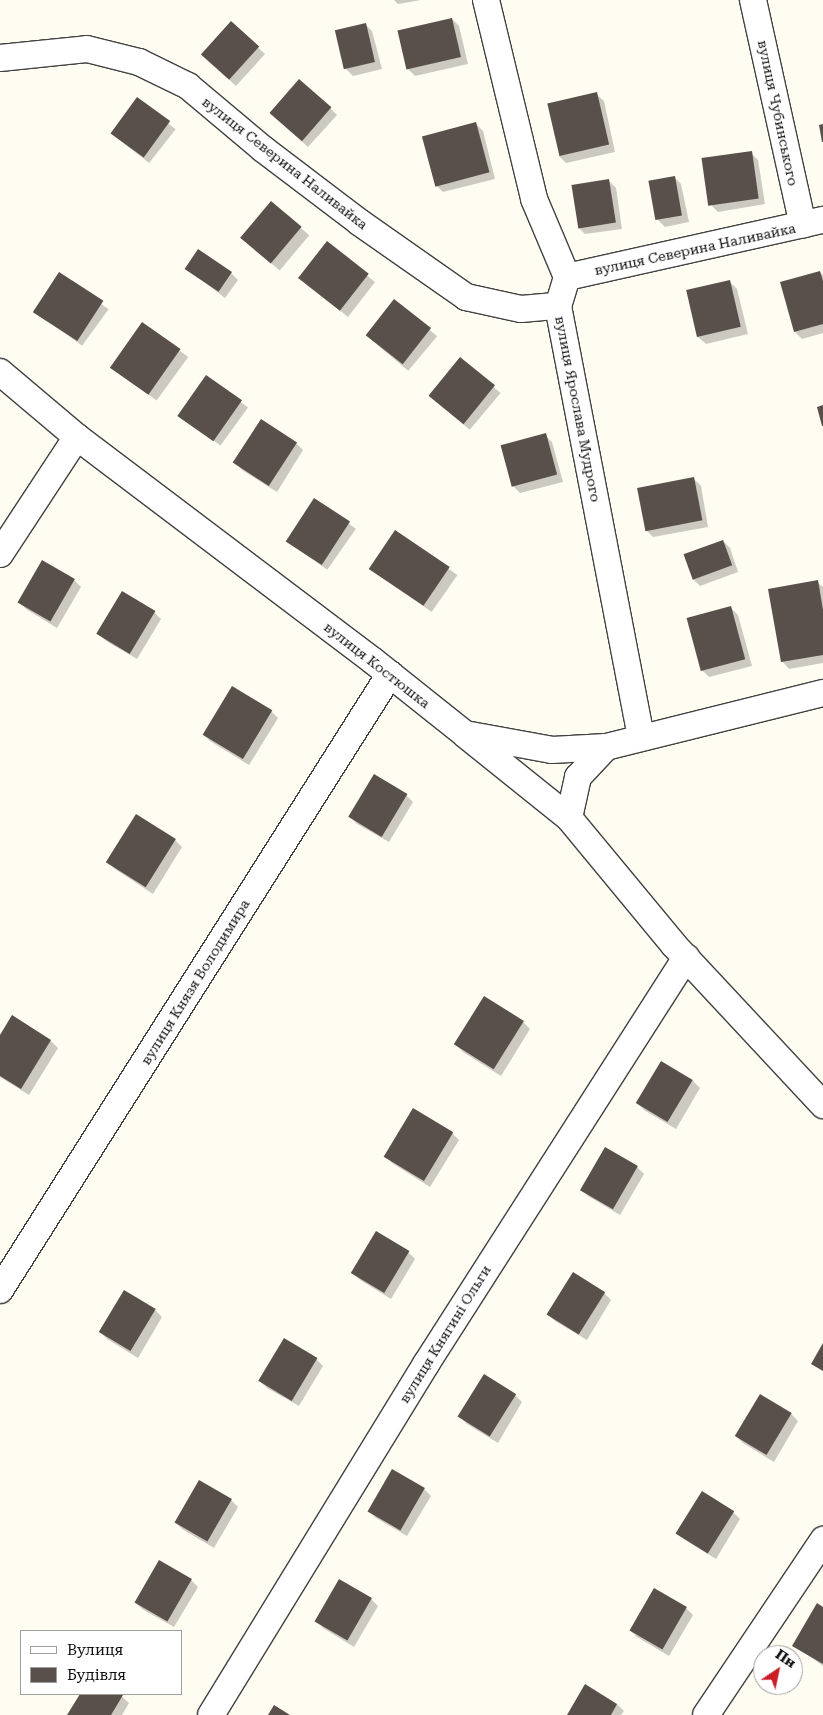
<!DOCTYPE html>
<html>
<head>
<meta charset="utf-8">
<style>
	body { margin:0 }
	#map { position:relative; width:823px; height:1715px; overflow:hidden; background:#fffcf2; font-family:"Roboto Serif",serif }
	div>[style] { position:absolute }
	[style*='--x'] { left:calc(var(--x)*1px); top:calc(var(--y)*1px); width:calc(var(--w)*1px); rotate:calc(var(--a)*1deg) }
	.shadow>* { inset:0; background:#0003; transform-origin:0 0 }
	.building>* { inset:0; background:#59504b; transform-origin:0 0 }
	.roads { filter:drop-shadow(1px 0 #424242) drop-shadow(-1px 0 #424242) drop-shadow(0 1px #424242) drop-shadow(0 -1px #424242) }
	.minor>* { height:26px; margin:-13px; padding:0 13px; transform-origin:13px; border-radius:13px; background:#fff }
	span { translate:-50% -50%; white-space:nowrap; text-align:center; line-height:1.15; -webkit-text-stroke:5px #fff; paint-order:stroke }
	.street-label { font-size:14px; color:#0f0f0f }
	.legend { position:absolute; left:20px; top:1630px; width:162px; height:65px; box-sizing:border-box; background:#fff; border:1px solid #9f9f9f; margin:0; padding:6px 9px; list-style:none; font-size:15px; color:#0f0f0f }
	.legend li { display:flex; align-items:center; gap:10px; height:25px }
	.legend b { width:25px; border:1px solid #9f9f9f }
	.north { position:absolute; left:753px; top:1645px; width:50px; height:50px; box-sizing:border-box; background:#fff; border:1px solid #9f9f9f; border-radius:50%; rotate:34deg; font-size:14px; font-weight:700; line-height:20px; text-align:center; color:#0f0f0f }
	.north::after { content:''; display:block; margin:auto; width:18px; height:22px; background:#c91e26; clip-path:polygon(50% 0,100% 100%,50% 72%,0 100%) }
</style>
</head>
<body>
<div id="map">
	<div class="shadow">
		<div style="clip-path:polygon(394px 0,421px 0,398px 4px)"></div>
		<div style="clip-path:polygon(452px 19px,459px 26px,468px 64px,415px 76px,408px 69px)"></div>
		<div style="clip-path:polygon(231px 23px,265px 54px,236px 86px,209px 61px)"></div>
		<div style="clip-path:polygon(365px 24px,372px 31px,382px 69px,353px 76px,346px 69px)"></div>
		<div style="clip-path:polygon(596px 94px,604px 101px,615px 152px,566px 163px,559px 156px)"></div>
		<div style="left:137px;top:99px;width:49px;height:43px;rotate:38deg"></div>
		<div style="clip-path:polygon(330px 108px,337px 115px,308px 147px,277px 119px)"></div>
		<div style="clip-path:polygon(476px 124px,483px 131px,495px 179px,443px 192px,436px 185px,424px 137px)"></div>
		<div style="clip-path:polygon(751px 153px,758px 160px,765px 204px,718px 212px,711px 205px,703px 161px)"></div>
		<div style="clip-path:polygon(674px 177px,681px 184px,689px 222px,665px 227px,658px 220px)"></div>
		<div style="clip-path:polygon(609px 181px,616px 188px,622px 229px,585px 234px,578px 227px)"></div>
		<div style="left:271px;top:203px;width:50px;height:46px;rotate:40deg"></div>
		<div style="clip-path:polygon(327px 243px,375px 282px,348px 317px,307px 284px)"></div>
		<div style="clip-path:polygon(186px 268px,231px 273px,238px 280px,225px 298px)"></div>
		<div style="clip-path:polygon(820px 272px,823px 275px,823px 333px,802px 339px,795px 332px)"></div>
		<div style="left:60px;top:274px;width:60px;height:45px;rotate:36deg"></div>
		<div style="clip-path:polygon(730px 282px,737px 289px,748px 334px,706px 344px,698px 337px,688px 292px)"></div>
		<div style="left:395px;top:301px;width:55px;height:45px;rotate:40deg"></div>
		<div style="left:143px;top:324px;width:56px;height:54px;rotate:36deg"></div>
		<div style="left:460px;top:359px;width:53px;height:48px;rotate:40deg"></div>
		<div style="left:206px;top:377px;width:52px;height:47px;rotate:36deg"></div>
		<div style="clip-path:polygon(545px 435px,552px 442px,563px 482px,520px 493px,513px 486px)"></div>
		<div style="clip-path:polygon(296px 443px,303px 450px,277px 492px,242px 470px,235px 463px)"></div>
		<div style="clip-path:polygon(694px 479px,701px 486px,708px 527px,653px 537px,646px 530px)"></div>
		<div style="left:315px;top:500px;width:50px;height:50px;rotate:35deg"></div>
		<div style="left:396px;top:532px;width:75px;height:45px;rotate:35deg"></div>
		<div style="clip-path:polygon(723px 541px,730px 548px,738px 572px,700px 586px,693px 579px,684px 554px)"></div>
		<div style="clip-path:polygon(43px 562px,74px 580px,81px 587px,57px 628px,26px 609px,19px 602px)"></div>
		<div style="clip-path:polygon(817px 582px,823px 587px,823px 663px,789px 669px,782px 661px)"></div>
		<div style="clip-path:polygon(731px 608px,738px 615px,752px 666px,709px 677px,702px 670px,688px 619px)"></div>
		<div style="clip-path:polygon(154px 612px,161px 619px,137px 659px,106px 641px,99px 634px)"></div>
		<div style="clip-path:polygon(271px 711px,278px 718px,249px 765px,210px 741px,203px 734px)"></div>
		<div style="clip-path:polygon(406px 795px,413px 802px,389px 842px,357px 824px,350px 817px)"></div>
		<div style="clip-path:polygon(175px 840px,182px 847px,153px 894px,115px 869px,108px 862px)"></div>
		<div style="clip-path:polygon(485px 998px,523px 1022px,530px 1029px,501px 1076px,463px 1052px,456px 1045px)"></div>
		<div style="clip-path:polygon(12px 1017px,51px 1041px,58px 1048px,29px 1095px,0 1077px,0 1037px)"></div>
		<div style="clip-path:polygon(662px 1063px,693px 1081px,700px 1088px,676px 1129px,644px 1110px,637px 1103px)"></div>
		<div style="clip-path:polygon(452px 1133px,459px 1140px,430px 1187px,392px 1163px,385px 1156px)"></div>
		<div style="clip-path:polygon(637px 1167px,644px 1174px,620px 1215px,588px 1196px,581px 1189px)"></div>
		<div style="clip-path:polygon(408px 1252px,415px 1259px,391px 1299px,360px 1280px,353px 1273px)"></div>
		<div style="clip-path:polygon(124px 1292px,155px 1310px,162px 1317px,138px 1358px,107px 1339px,100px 1332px)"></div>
		<div style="clip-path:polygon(604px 1293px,611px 1300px,587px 1340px,555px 1321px,548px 1314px)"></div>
		<div style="clip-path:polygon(316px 1359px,323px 1366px,299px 1406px,267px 1388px,260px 1381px)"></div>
		<div style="clip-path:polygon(515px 1395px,522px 1402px,498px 1443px,467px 1424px,460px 1417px)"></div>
		<div style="clip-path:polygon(760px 1395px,791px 1414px,798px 1421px,774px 1462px,743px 1443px,736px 1436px)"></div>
		<div style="clip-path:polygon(424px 1489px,431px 1496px,407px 1536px,376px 1518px,369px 1511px)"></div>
		<div style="clip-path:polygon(231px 1500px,238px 1507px,214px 1548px,182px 1529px,175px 1522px)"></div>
		<div style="clip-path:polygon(733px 1512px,740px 1519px,716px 1559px,685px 1540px,678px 1534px)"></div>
		<div style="clip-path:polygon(191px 1580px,198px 1587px,174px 1627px,142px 1609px,135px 1602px)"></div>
		<div style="clip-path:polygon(371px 1599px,378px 1606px,354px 1647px,323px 1628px,316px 1621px)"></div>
		<div style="clip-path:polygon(686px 1608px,693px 1615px,669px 1656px,637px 1637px,630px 1630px)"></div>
		<div style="clip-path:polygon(823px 1608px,823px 1666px,794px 1645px)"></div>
		<div style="clip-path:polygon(81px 1694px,119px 1694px,129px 1703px,122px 1715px,69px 1715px)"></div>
		<div style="clip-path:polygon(617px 1704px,624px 1711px,621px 1715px,568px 1715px)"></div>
	</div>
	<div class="building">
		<div style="left:452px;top:18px;width:40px;height:56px;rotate:77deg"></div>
		<div style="left:231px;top:21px;width:38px;height:45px;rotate:42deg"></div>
		<div style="left:366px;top:23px;width:40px;height:32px;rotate:77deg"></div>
		<div style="left:299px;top:79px;width:43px;height:45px;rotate:41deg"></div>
		<div style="left:597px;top:92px;width:54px;height:51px;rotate:77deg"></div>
		<div style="left:137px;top:97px;width:41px;height:45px;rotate:36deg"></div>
		<div style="left:476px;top:122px;width:52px;height:56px;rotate:75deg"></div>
		<div style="clip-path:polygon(823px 124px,823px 142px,822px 142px,819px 125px)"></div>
		<div style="left:752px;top:151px;width:48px;height:51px;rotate:82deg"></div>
		<div style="left:675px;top:176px;width:40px;height:27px;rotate:80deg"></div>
		<div style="left:609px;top:179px;width:44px;height:38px;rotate:81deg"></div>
		<div style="left:271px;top:201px;width:40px;height:48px;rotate:40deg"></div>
		<div style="left:327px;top:241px;width:53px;height:47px;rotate:38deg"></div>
		<div style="left:198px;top:249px;width:41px;height:24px;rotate:34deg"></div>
		<div style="clip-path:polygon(820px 271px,823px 281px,823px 324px,794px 332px,780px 282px)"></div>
		<div style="left:59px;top:272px;width:53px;height:48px;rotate:33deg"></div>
		<div style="left:730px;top:280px;width:48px;height:45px;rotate:77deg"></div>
		<div style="left:394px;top:299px;width:47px;height:46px;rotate:38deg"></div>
		<div style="left:142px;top:322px;width:47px;height:56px;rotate:35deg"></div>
		<div style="left:460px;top:357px;width:45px;height:50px;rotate:39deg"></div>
		<div style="left:206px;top:375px;width:44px;height:50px;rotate:35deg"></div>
		<div style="clip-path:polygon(823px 405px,823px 426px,822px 426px,817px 407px)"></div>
		<div style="left:261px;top:419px;width:43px;height:52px;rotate:33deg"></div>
		<div style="left:546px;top:433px;width:43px;height:47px;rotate:75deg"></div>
		<div style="left:694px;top:477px;width:44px;height:58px;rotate:79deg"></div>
		<div style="left:314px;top:498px;width:43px;height:52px;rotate:33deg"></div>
		<div style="left:395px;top:530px;width:66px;height:47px;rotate:34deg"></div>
		<div style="left:723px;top:540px;width:27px;height:42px;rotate:70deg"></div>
		<div style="left:42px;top:560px;width:38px;height:49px;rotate:30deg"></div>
		<div style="clip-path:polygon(818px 580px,823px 610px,823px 655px,781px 662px,768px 589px)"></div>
		<div style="left:122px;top:591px;width:39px;height:50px;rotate:31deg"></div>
		<div style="left:731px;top:606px;width:55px;height:46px;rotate:75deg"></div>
		<div style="left:232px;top:686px;width:47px;height:57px;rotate:31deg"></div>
		<div style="left:374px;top:774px;width:39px;height:50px;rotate:31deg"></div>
		<div style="left:136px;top:814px;width:47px;height:57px;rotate:32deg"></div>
		<div style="left:484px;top:996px;width:47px;height:57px;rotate:32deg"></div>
		<div style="clip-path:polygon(12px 1015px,51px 1040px,21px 1089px,0 1076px,0 1035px)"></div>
		<div style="left:661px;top:1061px;width:37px;height:49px;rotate:31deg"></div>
		<div style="left:413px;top:1108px;width:47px;height:57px;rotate:31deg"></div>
		<div style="left:605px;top:1147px;width:38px;height:50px;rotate:30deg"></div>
		<div style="left:376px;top:1231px;width:39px;height:49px;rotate:31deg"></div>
		<div style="left:573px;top:1272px;width:38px;height:50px;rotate:32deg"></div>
		<div style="left:124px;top:1290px;width:37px;height:49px;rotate:31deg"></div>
		<div style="left:284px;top:1338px;width:39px;height:50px;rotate:31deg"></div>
		<div style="clip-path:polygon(823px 1343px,823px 1371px,811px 1364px)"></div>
		<div style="left:484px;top:1374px;width:38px;height:50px;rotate:32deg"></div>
		<div style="left:760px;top:1394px;width:37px;height:49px;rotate:31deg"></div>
		<div style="left:392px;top:1469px;width:38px;height:49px;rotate:30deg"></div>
		<div style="left:199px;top:1480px;width:38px;height:49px;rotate:30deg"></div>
		<div style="left:702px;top:1491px;width:38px;height:50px;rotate:32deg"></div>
		<div style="left:159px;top:1560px;width:38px;height:49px;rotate:30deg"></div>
		<div style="left:339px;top:1579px;width:38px;height:49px;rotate:30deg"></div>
		<div style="left:654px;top:1588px;width:38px;height:49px;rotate:30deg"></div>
		<div style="clip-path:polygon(817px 1603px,823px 1607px,823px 1664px,792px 1646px)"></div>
		<div style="clip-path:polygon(585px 1684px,617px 1704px,611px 1715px,567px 1715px)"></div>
		<div style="clip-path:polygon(80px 1694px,122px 1694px,123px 1695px,111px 1715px,67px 1715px)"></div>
		<div style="clip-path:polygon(274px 1705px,290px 1715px,268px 1715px)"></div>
	</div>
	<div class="roads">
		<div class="minor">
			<div style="--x:486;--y:0;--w:205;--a:76.4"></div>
			<div style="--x:534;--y:199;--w:85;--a:67.1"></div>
			<div style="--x:567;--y:277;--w:30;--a:107"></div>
			<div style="--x:558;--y:306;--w:438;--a:79.1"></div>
			<div style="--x:753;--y:0;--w:230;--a:77.5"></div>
			<div style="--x:0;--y:58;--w:87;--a:-5.9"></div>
			<div style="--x:87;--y:49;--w:54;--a:14"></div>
			<div style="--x:139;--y:62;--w:55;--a:26.1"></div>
			<div style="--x:188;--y:86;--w:98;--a:40"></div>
			<div style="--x:263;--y:149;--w:121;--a:37.2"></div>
			<div style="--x:359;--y:222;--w:131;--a:35"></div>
			<div style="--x:466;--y:297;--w:56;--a:12.3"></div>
			<div style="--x:521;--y:309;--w:37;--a:-5"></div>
			<div style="--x:567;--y:277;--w:262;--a:-12.6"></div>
			<div style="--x:0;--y:372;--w:101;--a:40.2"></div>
			<div style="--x:77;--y:437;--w:370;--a:37.1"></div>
			<div style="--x:372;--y:660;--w:119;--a:38.5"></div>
			<div style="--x:465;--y:734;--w:88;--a:10.4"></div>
			<div style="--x:552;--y:750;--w:54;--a:-3.2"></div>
			<div style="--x:606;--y:747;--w:224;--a:-14"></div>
			<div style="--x:0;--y:554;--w:140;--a:-56.7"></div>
			<div style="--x:467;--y:736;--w:131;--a:38.8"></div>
			<div style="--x:569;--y:818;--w:165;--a:50.4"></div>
			<div style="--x:674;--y:945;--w:219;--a:47"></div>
			<div style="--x:569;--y:818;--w:42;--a:-77.6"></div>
			<div style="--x:578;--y:777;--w:41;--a:-47"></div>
			<div style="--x:0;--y:1290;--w:729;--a:-57.66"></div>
			<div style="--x:211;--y:1715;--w:412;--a:-58.5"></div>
			<div style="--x:426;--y:1364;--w:483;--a:-57.4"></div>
			<div style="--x:706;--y:1715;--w:211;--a:-56.2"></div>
		</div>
	</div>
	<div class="street-label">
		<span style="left:778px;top:113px;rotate:78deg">вулиця Чубинського</span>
		<span style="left:285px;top:163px;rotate:38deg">вулиця Северина Наливайка</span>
		<span style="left:695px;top:249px;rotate:-12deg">вулиця Северина Наливайка</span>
		<span style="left:578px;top:409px;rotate:79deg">вулиця Ярослава Мудрого</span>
		<span style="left:377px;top:665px;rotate:38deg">вулиця Костюшка</span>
		<span style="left:195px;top:982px;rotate:-58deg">вулиця Князя Володимира</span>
		<span style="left:445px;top:1334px;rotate:-58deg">вулиця Княгині Ольги</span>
	</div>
	<ul class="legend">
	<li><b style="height:6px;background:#fff"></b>Вулиця</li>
	<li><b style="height:14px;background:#59504b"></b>Будівля</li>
	</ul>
	<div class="north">Пн</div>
</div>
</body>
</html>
